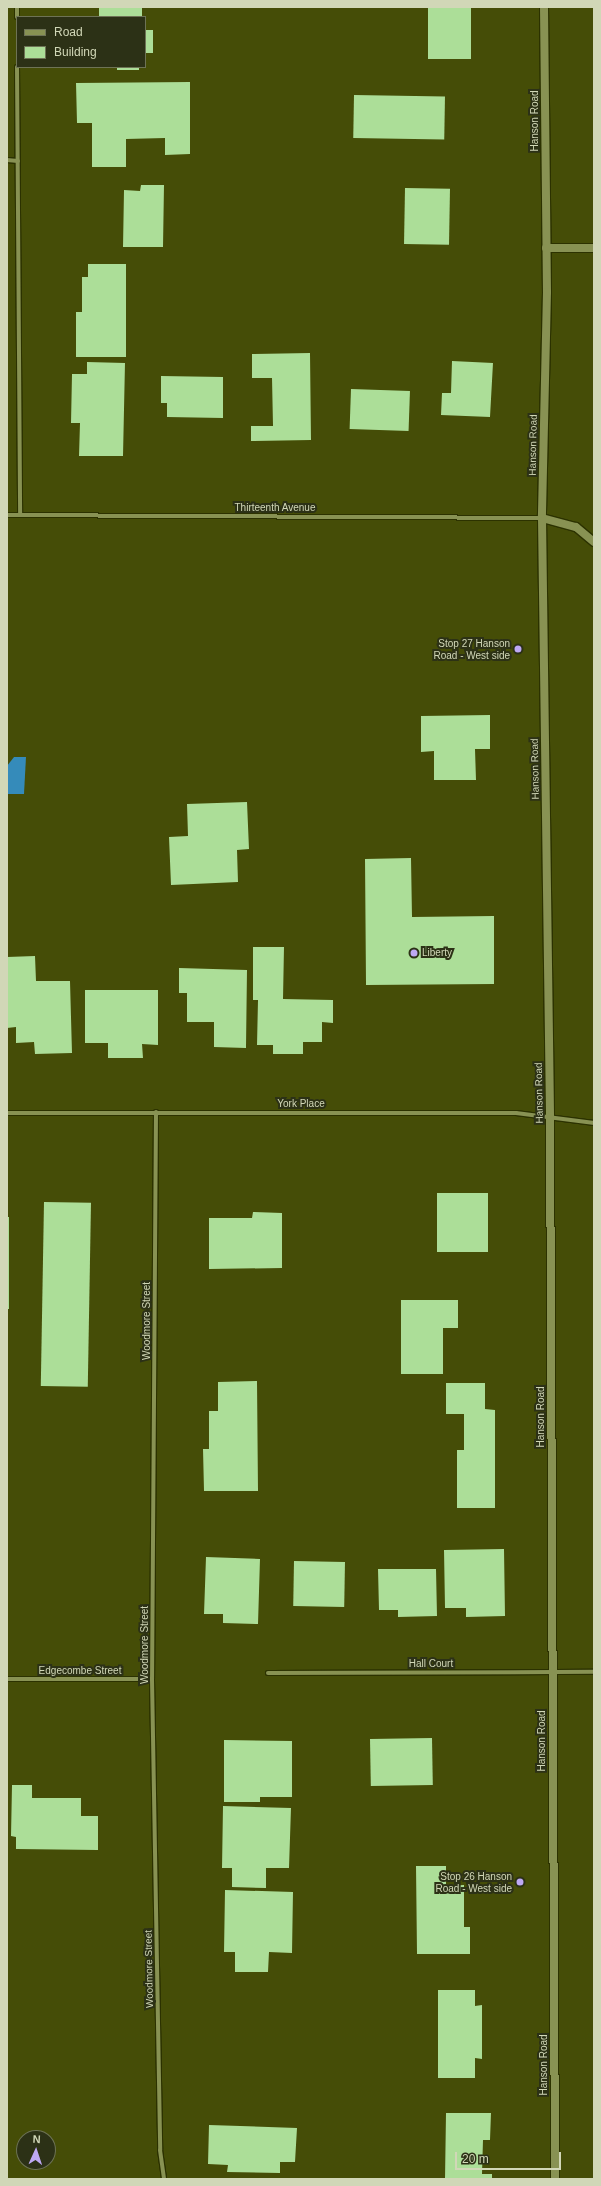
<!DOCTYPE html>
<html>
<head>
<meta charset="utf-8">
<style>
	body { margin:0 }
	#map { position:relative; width:601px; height:2186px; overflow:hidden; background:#454d07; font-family:Arial,sans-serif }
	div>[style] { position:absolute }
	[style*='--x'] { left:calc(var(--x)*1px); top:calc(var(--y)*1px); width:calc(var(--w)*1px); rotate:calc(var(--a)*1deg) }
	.water>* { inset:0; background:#358bba }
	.building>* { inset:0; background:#acde98; transform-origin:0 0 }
	.roads { filter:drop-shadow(1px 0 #2c3200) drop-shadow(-1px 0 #2c3200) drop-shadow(0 1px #2c3200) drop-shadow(0 -1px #2c3200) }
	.street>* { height:4px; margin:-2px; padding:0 2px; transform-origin:2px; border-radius:2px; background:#889253 }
	.secondary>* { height:8px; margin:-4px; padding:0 4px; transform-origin:4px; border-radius:4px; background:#889253 }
	.dots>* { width:11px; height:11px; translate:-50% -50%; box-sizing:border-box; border:2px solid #2c3116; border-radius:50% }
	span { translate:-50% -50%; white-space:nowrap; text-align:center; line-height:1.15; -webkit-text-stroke:4px #2c3116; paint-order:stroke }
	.street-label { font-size:10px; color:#d1d7b7 }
	.poi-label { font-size:10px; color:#d1d7b7 }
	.right { translate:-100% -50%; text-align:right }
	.left { translate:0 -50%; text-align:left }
	.frame { position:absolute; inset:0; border:8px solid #d1d7b7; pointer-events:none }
	.legend { position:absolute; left:16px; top:16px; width:130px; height:52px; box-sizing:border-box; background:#2c3116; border:1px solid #6e7356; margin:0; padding:5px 7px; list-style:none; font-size:12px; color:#d1d7b7 }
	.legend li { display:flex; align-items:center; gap:8px; height:20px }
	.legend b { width:20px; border:1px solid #6e7356 }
	.north { position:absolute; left:16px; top:2130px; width:40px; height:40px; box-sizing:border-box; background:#2c3116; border:1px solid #6e7356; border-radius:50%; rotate:3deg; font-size:11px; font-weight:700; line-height:16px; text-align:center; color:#d1d7b7 }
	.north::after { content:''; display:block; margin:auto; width:14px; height:18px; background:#bea9f4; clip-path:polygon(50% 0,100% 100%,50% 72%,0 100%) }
	.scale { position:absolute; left:455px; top:2152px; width:106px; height:18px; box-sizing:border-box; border:2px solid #d1d7b7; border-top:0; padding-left:5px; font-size:12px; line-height:14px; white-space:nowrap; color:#d1d7b7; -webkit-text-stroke:3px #2c3116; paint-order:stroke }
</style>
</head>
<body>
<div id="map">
	<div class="water">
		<div style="clip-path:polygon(14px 757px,26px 757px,24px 794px,7px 794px,7px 766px)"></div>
	</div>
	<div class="building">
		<div style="left:99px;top:7px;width:43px;height:10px"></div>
		<div style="left:428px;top:7px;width:43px;height:52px"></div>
		<div style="left:145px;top:30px;width:8px;height:23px"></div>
		<div style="left:117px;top:67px;width:22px;height:3px"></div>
		<div style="clip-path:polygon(190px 82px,190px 154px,165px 155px,165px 138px,126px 139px,126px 167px,92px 167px,92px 123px,77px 123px,76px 83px)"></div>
		<div style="left:354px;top:95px;width:91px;height:43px;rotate:1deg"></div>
		<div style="clip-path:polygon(141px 185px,164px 185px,163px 247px,123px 247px,124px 190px,140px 191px)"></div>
		<div style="left:405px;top:188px;width:45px;height:56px;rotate:1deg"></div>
		<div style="clip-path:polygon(88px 264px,126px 264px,126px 357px,76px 357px,76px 312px,82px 312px,82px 277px,88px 277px)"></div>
		<div style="clip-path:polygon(310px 353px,311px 440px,251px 441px,251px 426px,273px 426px,272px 378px,252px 378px,252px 354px)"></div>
		<div style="clip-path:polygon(452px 361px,493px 363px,490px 417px,441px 415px,442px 393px,451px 393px)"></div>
		<div style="clip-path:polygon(87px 362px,125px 363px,123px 456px,79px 456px,80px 423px,71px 423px,72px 374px,87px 374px)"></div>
		<div style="clip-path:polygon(161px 376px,223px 377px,223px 418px,167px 417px,167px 403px,161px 403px)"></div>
		<div style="left:351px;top:389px;width:59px;height:40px;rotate:2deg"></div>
		<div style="clip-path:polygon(490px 715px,490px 749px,475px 749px,476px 780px,434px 780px,434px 751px,421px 752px,421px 716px)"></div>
		<div style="clip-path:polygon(247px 802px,249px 849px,237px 850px,238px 882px,171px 885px,169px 837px,188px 836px,187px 804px)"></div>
		<div style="clip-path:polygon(411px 858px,412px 917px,494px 916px,494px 984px,366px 985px,365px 859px)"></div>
		<div style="clip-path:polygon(253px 947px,284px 947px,283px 999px,333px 1000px,333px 1023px,322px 1022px,322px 1042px,303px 1042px,303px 1054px,273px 1054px,273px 1045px,257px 1045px,258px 1000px,253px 1000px)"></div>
		<div style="clip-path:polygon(35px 956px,36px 981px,70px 981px,72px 1053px,35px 1054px,34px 1042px,16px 1043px,16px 1027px,7px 1028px,7px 957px)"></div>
		<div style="clip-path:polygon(179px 968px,247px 970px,246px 1048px,214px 1047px,214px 1022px,187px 1022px,187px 993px,179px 993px)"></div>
		<div style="clip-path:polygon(85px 990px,158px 990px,158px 1045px,142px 1044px,143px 1058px,108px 1058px,108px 1043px,85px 1043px)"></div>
		<div style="left:437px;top:1193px;width:51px;height:59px"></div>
		<div style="left:44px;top:1202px;width:47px;height:184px;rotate:1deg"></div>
		<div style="clip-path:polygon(253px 1212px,282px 1213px,282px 1268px,209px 1269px,209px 1218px,252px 1218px)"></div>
		<div style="left:7px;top:1217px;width:2px;height:92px"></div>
		<div style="clip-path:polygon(401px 1300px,458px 1300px,458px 1328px,443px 1328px,443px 1374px,401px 1374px)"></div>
		<div style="clip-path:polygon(257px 1381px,258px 1491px,204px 1491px,203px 1449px,209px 1449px,209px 1411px,218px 1411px,218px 1382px)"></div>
		<div style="clip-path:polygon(446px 1383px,485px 1383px,485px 1409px,495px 1410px,495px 1508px,457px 1508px,457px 1450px,464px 1450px,464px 1414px,446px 1414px)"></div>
		<div style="clip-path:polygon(504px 1549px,505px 1616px,466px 1617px,466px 1608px,445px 1608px,444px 1550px)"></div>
		<div style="clip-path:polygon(206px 1557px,260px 1559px,258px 1624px,223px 1623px,223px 1614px,204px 1614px)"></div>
		<div style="left:294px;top:1561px;width:51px;height:45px;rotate:1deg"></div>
		<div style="clip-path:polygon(378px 1569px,436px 1569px,437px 1616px,398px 1617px,398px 1610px,379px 1610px)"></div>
		<div style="left:432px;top:1738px;width:47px;height:62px;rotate:89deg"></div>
		<div style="clip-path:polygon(224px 1740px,292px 1741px,292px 1797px,260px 1797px,260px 1802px,224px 1802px)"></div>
		<div style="clip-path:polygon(12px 1785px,32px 1785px,32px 1798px,81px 1798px,81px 1816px,98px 1816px,98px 1850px,16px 1849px,16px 1837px,11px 1836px)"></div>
		<div style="clip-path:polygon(223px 1806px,291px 1808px,289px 1868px,266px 1868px,266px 1888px,232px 1887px,232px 1868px,222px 1868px)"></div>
		<div style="clip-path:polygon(416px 1866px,446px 1866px,446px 1886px,464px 1885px,464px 1927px,470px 1927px,470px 1954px,417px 1954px)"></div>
		<div style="clip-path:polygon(225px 1890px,293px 1892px,292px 1953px,269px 1952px,268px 1972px,235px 1972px,235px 1952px,224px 1952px)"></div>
		<div style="clip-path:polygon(438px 1990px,475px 1990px,475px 2006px,482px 2005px,482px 2059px,475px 2058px,475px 2078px,438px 2078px)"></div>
		<div style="clip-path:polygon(446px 2113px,491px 2113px,490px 2140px,483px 2140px,482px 2174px,492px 2174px,492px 2179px,445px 2179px)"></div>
		<div style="clip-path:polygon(209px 2125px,297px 2128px,295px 2162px,280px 2162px,280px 2173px,227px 2172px,228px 2165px,208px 2164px)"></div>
	</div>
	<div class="roads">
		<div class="street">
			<div style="--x:17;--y:7;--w:10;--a:90"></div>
			<div style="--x:17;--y:67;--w:448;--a:89.6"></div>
			<div style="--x:7;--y:160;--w:11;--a:5"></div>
			<div style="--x:7;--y:515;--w:535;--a:0.32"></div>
			<div style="--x:156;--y:1112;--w:567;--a:90.4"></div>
			<div style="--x:152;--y:1679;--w:471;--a:89"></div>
			<div style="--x:160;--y:2150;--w:29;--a:82"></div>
			<div style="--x:7;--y:1113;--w:509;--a:0"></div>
			<div style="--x:516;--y:1113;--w:79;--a:7.3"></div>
			<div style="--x:268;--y:1673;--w:326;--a:-0.2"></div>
			<div style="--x:7;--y:1679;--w:145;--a:0"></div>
		</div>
		<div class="secondary">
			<div style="--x:544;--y:7;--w:285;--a:89.4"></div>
			<div style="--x:547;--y:292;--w:226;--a:91.3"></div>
			<div style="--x:542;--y:518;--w:599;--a:89.23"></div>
			<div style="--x:550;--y:1117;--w:1062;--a:89.73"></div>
			<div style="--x:546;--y:248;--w:48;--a:0"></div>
			<div style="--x:542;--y:518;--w:35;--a:15"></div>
			<div style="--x:576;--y:527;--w:23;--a:40"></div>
		</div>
	</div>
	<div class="dots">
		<div style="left:518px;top:649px;background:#bea9f4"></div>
		<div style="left:414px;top:953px;background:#bea9f4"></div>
		<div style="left:520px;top:1882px;background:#bea9f4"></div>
	</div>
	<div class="street-label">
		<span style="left:535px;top:121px;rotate:-90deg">Hanson Road</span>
		<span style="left:533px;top:445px;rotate:-89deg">Hanson Road</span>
		<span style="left:275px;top:508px">Thirteenth Avenue</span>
		<span style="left:535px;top:769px;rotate:-91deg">Hanson Road</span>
		<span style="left:539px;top:1093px;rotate:-91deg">Hanson Road</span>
		<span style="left:301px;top:1104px">York Place</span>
		<span style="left:147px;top:1321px;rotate:-90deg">Woodmore Street</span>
		<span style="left:541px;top:1417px;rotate:-90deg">Hanson Road</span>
		<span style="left:145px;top:1645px;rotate:-90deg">Woodmore Street</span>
		<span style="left:431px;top:1664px">Hall Court</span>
		<span style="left:80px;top:1671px">Edgecombe Street</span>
		<span style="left:542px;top:1741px;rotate:-90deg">Hanson Road</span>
		<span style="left:149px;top:1969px;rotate:-91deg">Woodmore Street</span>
		<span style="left:544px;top:2065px;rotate:-90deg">Hanson Road</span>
	</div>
	<div class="poi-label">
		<span class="right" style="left:510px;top:649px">Stop 27 Hanson<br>Road - West side</span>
		<span class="left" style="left:422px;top:953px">Liberty</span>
		<span class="right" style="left:512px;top:1882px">Stop 26 Hanson<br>Road - West side</span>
	</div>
	<div class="frame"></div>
	<ul class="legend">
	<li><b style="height:5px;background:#889253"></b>Road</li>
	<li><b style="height:11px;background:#acde98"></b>Building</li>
	</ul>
	<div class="north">N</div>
	<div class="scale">20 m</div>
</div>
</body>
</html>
